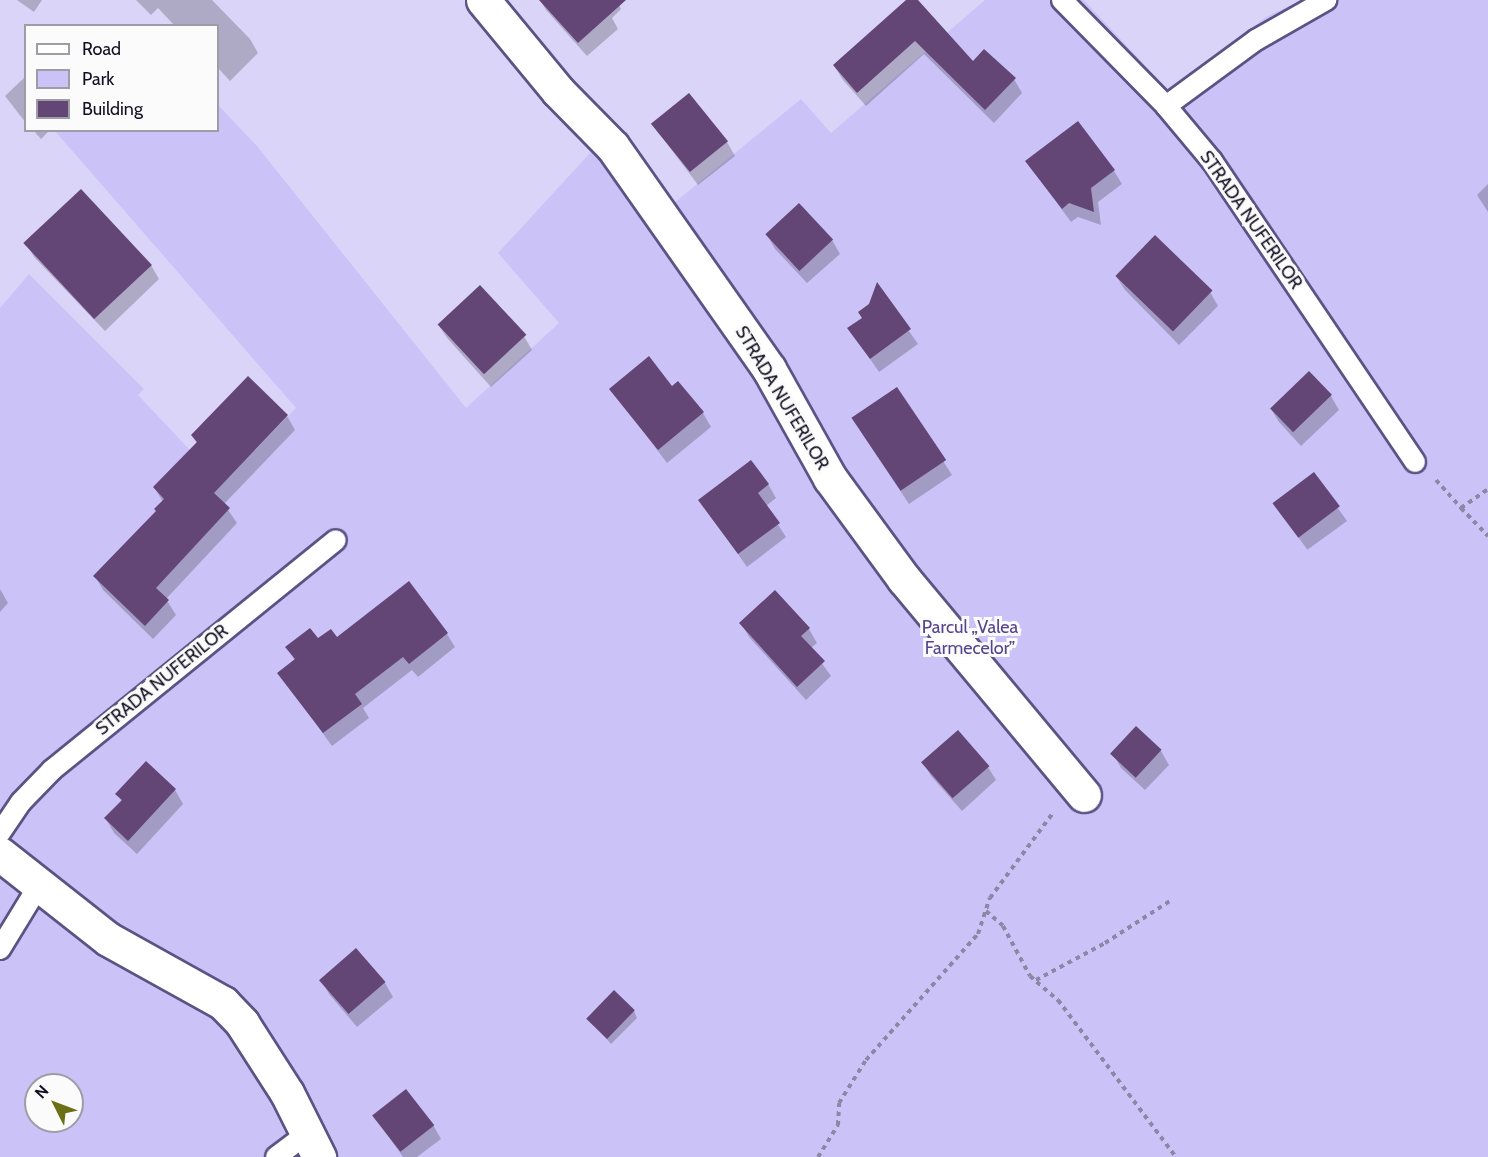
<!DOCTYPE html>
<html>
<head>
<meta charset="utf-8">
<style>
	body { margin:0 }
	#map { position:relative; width:1488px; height:1157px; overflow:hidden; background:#dad5f8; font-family:Cabin,sans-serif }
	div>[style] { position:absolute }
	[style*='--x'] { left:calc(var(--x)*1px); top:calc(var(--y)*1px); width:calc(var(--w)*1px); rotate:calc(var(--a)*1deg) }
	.green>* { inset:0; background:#cbc3f7 }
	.shadow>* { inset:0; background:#0003; transform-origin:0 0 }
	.building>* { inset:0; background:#644676; transform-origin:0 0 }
	.path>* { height:4px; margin-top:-2px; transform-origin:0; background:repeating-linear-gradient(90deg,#8b87a4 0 4.5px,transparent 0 9px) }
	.roads { filter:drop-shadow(2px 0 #5c5384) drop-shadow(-2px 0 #5c5384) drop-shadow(0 2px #5c5384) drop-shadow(0 -2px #5c5384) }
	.lane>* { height:20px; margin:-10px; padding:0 10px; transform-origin:10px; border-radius:10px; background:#fff }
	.street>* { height:33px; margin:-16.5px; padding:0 16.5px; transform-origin:16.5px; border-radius:16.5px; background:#fff }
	span { translate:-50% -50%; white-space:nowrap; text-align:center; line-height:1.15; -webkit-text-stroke:6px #fbfbfb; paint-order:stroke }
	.street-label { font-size:18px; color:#130f23 }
	.park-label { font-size:18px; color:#56458e }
	.legend { position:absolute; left:24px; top:24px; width:195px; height:108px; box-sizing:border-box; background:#fbfbfb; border:2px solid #9e9da5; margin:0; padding:8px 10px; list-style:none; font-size:18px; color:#130f23 }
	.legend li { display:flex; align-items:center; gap:12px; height:30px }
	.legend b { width:30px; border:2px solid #9e9da5 }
	.north { position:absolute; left:24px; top:1073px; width:60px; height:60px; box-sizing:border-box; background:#fbfbfb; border:2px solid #9e9da5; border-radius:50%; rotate:312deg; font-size:16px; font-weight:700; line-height:24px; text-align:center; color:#130f23 }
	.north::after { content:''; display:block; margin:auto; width:21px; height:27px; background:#6c6f13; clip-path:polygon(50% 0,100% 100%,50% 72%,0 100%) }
</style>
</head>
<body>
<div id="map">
	<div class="green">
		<div style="clip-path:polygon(evenodd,985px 0,1084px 0,1169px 91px,1266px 17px,1302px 0,1488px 0,1488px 1157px,0 1157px,0 308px,29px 274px,144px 389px,138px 395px,222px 484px,296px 408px,55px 131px,218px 130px,218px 105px,257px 146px,466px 408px,559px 323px,498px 253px,613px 128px,674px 203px,801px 99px,831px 133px,985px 0,36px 1085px,72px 1085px,72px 1121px,36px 1121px,36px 1085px)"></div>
	</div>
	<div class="shadow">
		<div style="clip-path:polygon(17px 0,42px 0,34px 12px)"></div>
		<div style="clip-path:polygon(136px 0,212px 0,250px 39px,258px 53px,230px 81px,218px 68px,218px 26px,175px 26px,158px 8px,151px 15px)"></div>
		<div style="clip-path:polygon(540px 0,617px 0,621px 9px,612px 18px,618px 29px,587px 56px,546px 10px)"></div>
		<div style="clip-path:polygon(908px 0,916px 0,973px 63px,1014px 79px,1022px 93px,994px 123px,924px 54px,866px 106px,843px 80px,834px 66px)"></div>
		<div style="clip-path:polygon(26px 76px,26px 123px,5px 96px)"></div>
		<div style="clip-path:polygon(653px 125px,727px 142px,735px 156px,698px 185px)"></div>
		<div style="clip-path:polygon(33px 130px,50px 130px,41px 139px)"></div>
		<div style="clip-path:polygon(1027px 162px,1114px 171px,1122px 184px,1098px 202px,1101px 225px,1078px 217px,1071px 222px)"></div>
		<div style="clip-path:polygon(1488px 184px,1488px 212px,1477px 195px)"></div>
		<div style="clip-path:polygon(799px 205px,832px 240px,840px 254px,807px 283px,775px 249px,767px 235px)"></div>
		<div style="clip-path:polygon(26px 243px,151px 265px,159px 279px,105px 331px,34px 257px)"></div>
		<div style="clip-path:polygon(1116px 276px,1210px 292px,1218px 306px,1179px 345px,1125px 290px)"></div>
		<div style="clip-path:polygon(877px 285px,918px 344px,879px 372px,849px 328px,863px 318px)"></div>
		<div style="clip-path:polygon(438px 324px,524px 336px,532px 350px,491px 387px,447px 338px)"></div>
		<div style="clip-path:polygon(1309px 373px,1331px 396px,1339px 410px,1301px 446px,1279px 422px,1271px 409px)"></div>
		<div style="clip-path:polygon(672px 388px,703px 413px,711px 427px,667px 463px,611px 389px)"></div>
		<div style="clip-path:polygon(897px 389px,952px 475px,909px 504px,861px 432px)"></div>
		<div style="clip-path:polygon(287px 416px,295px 430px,224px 504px,237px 523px,166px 599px,176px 615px,153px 639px,103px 590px,95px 576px,157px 512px,163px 502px,154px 487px,197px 444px,192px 435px)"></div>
		<div style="left:1313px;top:474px;width:58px;height:49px;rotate:54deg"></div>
		<div style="clip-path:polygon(768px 484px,776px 498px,766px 506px,786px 537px,747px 567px,700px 500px)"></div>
		<div style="clip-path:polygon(0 589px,8px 603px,0 612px)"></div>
		<div style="clip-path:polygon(741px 623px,809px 629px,817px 643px,811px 648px,831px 676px,806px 700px,749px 637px)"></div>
		<div style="clip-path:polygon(447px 634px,455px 647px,418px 677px,412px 670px,363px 708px,369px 718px,332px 746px,279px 673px,295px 661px,287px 647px,318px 640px)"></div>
		<div style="clip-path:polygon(1161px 751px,1169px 765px,1145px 790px,1121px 768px,1113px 754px)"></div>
		<div style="clip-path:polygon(923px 762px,988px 767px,996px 780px,962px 811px,931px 776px)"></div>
		<div style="clip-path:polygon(146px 763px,175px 790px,183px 804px,137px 854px,114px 833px,106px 819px,122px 802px,117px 794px)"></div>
		<div style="clip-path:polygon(356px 950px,385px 983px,393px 997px,357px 1027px,329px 994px,321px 980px)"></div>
		<div style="clip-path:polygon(634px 1011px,637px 1018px,611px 1044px,587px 1017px)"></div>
		<div style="clip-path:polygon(374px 1116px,433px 1125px,441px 1139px,417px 1157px,403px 1157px)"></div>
	</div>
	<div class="building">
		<div style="clip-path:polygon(539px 0,626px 0,578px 43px)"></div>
		<div style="clip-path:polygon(906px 0,918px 0,973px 61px,984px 49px,1016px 78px,985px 110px,915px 41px,857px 93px,833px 65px)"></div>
		<div style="left:689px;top:93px;width:62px;height:49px;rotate:51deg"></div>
		<div style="clip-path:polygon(1078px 121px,1115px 170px,1091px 188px,1094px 212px,1069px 203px,1062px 209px,1025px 161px)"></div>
		<div style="left:81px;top:189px;width:104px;height:79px;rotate:47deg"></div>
		<div style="left:799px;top:203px;width:50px;height:46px;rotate:47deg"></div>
		<div style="left:1155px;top:235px;width:80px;height:57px;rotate:44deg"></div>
		<div style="clip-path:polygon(877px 282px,911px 329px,870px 359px,847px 328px,862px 318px,858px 312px,869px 304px)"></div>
		<div style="left:480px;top:285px;width:68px;height:58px;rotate:47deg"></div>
		<div style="clip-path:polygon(649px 356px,672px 386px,678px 381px,704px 412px,658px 450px,609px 389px)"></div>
		<div style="left:1309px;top:371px;width:33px;height:54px;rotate:46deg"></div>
		<div style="clip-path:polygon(248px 376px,288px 415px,214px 493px,230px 508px,156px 588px,169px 600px,145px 626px,93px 576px,156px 511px,154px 509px,164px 499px,153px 487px,197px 442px,191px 435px)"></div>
		<div style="left:897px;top:387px;width:88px;height:55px;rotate:56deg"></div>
		<div style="clip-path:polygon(751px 460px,769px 484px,758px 493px,780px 523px,738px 554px,698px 500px)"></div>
		<div style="left:1314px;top:472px;width:43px;height:52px;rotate:53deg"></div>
		<div style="clip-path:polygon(409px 581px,448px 633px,409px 664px,403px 657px,355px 694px,362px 704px,323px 733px,277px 673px,295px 659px,285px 647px,310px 628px,318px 638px,331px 629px,337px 637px)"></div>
		<div style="clip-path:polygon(775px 590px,810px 628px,801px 636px,825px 661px,797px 687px,739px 623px)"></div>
		<div style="left:1136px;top:726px;width:35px;height:38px;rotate:43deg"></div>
		<div style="left:958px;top:730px;width:48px;height:49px;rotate:49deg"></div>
		<div style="clip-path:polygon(146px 761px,176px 789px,128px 841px,104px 818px,122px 800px,115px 794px)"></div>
		<div style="left:356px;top:948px;width:45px;height:49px;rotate:49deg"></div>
		<div style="left:614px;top:990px;width:29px;height:40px;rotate:44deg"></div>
		<div style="left:406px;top:1089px;width:46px;height:43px;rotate:52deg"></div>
	</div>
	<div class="path">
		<div style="--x:1436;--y:480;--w:38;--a:48"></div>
		<div style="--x:1461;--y:508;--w:33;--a:-35"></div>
		<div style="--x:1461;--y:508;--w:39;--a:46"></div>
		<div style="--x:986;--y:911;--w:23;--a:41"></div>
		<div style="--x:1003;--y:926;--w:57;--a:61.6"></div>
		<div style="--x:1030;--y:976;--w:37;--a:41"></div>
		<div style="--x:1058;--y:1000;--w:196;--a:53.1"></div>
		<div style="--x:1036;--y:980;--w:78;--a:-28.2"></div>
		<div style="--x:1105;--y:943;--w:77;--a:-32.9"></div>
		<div style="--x:818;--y:1157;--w:38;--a:-58"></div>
		<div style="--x:838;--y:1125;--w:22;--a:-87"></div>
		<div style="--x:839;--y:1103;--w:51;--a:-57.9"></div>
		<div style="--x:866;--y:1060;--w:169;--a:-48.4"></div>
		<div style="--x:978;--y:934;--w:38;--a:-72"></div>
		<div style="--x:990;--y:898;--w:106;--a:-53.5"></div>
	</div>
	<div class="roads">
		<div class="lane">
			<div style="--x:1062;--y:0;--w:148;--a:45.5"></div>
			<div style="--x:1166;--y:106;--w:72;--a:50.1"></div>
			<div style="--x:1212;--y:161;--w:363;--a:56"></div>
			<div style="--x:1166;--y:106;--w:112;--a:-36.3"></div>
			<div style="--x:1256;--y:40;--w:81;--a:-29.7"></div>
			<div style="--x:0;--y:833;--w:37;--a:-56"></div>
			<div style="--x:21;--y:802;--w:45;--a:-45.9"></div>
			<div style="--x:52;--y:770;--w:365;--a:-39"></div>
			<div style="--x:0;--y:949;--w:75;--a:-58.6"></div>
			<div style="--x:276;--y:1157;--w:40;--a:-37"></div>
		</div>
		<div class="street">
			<div style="--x:483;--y:0;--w:118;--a:50.5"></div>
			<div style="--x:558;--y:91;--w:78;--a:45.5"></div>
			<div style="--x:613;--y:147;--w:271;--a:54.9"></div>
			<div style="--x:769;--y:369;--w:125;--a:60.8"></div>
			<div style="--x:830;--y:478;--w:125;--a:53.8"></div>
			<div style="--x:904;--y:579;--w:281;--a:50.2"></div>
			<div style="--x:0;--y:854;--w:137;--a:38.2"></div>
			<div style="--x:108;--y:939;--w:132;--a:29.1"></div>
			<div style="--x:223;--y:1003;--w:28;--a:46"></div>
			<div style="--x:242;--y:1023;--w:83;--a:57.3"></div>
			<div style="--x:287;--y:1093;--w:72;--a:63.4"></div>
		</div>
	</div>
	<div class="street-label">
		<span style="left:1251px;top:220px;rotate:55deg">STRADA NUFERILOR</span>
		<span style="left:782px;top:398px;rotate:59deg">STRADA NUFERILOR</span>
		<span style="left:162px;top:680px;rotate:-39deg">STRADA NUFERILOR</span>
	</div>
	<div class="park-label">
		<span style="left:970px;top:638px">Parcul „Valea<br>Farmecelor”</span>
	</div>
	<ul class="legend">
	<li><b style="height:8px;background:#fff"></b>Road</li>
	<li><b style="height:16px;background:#cbc3f7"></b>Park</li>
	<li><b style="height:16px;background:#644676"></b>Building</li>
	</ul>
	<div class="north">N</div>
</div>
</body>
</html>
